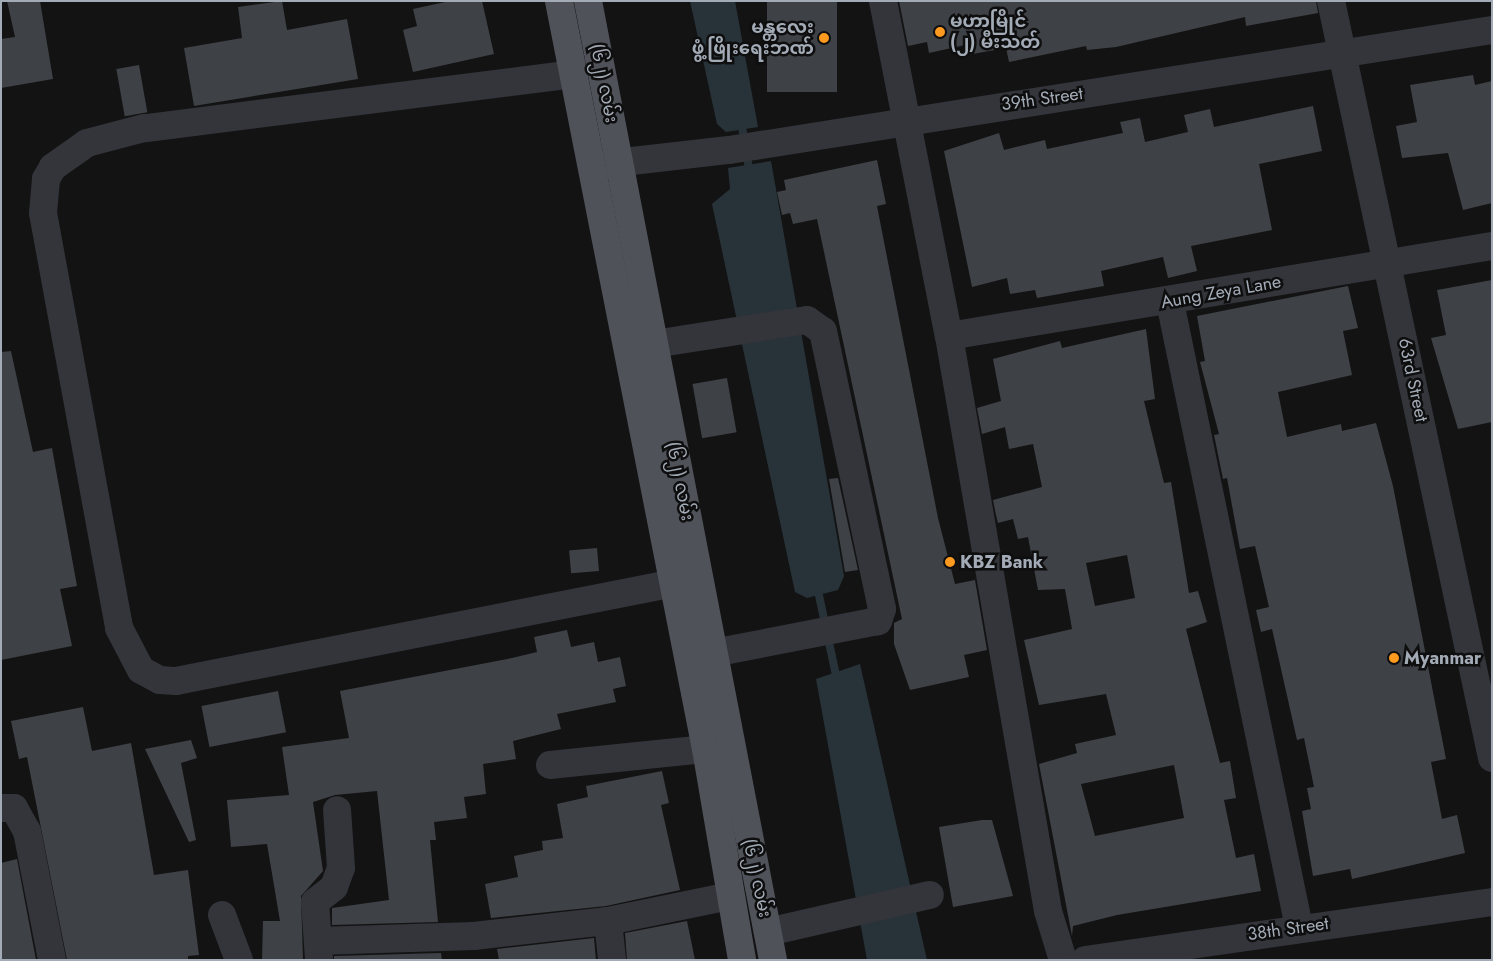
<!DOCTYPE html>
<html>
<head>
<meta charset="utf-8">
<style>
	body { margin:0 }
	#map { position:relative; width:1493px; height:961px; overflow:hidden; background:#131314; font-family:Jost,"Noto Sans Myanmar",sans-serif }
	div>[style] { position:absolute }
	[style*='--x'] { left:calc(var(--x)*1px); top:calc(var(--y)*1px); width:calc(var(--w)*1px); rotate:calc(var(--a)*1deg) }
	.water>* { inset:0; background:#283339 }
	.stream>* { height:8px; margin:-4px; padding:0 4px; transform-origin:4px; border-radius:4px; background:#283339 }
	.building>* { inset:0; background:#3e4145; transform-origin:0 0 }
	.minor>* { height:28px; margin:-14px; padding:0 14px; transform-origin:14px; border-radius:14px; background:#33353a }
	.major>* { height:28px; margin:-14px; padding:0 14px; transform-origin:14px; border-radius:14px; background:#4f5259 }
	.dots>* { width:14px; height:14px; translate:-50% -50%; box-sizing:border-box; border:2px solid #0e0e0f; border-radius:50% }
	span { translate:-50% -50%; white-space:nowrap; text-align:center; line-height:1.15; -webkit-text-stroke:5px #0e0e0f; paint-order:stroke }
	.poi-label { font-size:18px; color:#a3abb6; font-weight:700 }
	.left { translate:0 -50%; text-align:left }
	.right { translate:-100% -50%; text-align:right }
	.street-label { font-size:18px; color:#a3abb6 }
	.frame { position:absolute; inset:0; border:2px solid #a3abb6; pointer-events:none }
</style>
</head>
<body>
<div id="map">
	<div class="water">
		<div style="clip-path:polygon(690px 1px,735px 1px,758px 127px,726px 132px,717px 124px)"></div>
		<div style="clip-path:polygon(771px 161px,844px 576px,838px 590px,807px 598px,795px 592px,712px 204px,730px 189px,728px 168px)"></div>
		<div style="clip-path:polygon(860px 664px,927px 960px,867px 960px,816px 679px)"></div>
	</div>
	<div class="stream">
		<div style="--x:741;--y:121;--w:54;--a:80.4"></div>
		<div style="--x:817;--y:586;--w:96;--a:78"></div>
	</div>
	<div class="building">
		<div style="clip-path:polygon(7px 1px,40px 1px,53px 79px,1px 88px,1px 39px,15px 37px)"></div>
		<div style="clip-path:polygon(282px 1px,287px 30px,347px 19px,358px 79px,194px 106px,184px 48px,242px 38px,238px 7px)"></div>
		<div style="clip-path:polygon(450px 1px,482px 1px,494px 54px,413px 72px,403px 30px,417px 26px,413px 9px)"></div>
		<div style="left:767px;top:1px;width:70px;height:91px"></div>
		<div style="clip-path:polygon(899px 1px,1316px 1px,1318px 13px,1246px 26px,1245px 17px,1116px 47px,1087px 50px,1086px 46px,1009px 62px,1006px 48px,967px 55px,965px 45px,929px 53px,927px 42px,908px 46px)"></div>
		<div style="left:139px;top:65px;width:48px;height:23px;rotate:80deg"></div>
		<div style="clip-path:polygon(1473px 75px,1475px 85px,1492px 81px,1492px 203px,1463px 210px,1448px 153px,1402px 158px,1396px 126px,1417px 122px,1410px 85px)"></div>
		<div style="clip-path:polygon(1313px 106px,1322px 151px,1259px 164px,1272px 230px,1191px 246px,1197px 271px,1168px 278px,1163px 257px,1101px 271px,1104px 286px,1037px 298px,1035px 290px,1010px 294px,1007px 278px,972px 287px,944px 151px,999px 133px,1004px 150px,1045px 140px,1047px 149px,1123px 133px,1120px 122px,1140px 118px,1145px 142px,1188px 132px,1184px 115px,1210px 109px,1214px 127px)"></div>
		<div style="clip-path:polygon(877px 160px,886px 204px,877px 206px,938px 518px,955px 584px,975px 580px,987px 650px,964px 655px,969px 677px,910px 690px,894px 644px,894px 623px,902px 619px,817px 219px,793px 224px,790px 213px,782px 215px,777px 192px,786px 190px,784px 180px)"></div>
		<div style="clip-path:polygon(1492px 280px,1492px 422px,1458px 429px,1431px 338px,1446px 335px,1437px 290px)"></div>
		<div style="clip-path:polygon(1348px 286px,1358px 328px,1343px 331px,1352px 375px,1278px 392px,1287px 437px,1341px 424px,1342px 431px,1376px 423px,1393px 486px,1446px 759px,1431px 762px,1442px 819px,1457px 815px,1465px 853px,1352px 879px,1350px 869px,1313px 876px,1302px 811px,1311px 809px,1307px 788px,1314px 787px,1304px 738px,1297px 740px,1272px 629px,1261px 632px,1256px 610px,1269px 607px,1255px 546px,1240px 549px,1227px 478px,1223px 479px,1214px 435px,1219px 434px,1200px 362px,1205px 361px,1197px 316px)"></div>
		<div style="clip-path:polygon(evenodd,1146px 329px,1155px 399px,1144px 401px,1164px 483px,1171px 482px,1189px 593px,1198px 591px,1207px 622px,1186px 629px,1220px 763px,1230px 761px,1236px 798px,1224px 800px,1236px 858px,1254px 854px,1261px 891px,1117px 915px,1073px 926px,1072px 936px,1039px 764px,1077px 753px,1075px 744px,1116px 735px,1106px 694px,1039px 705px,1024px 640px,1072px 629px,1065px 589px,1038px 590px,1028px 537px,1018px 539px,1013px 519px,998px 523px,996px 515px,993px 500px,1042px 487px,1033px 444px,1009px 449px,1005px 427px,982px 434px,977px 408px,1001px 401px,993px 359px,1060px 341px,1062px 348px,1146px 329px,1127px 555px,1135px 598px,1095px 606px,1086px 563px,1127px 555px,1146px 329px,1174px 765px,1184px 818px,1095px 836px,1081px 784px,1174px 765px)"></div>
		<div style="clip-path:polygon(11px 351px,33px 452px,52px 448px,77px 586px,60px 589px,72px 646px,1px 660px,1px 352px)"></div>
		<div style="left:727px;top:378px;width:55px;height:35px;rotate:80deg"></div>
		<div style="clip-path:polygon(838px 478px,858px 570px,845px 572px,829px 479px)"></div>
		<div style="left:597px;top:548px;width:23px;height:28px;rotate:85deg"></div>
		<div style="clip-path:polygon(567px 630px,571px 647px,594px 642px,598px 662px,620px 657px,626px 686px,613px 689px,616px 702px,557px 714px,561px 729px,513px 741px,516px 759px,483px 764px,486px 794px,464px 797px,467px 818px,434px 822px,436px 840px,430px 840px,438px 922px,332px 925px,332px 908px,389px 900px,377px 791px,335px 795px,313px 802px,323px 871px,301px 896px,303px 960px,262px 960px,263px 921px,280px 921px,267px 844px,231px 847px,227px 800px,289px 795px,282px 747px,349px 738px,340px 691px,512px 658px,537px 652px,534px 637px)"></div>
		<div style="left:278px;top:691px;width:42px;height:78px;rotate:79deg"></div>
		<div style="clip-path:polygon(83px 707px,92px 751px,131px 743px,154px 875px,188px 870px,199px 955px,188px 956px,188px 960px,67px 960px,27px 757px,19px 759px,11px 721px)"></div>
		<div style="clip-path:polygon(191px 740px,197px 758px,181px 763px,196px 840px,189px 842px,145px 749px)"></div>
		<div style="clip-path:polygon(662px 771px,669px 803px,661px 805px,680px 890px,606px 906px,491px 918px,485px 884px,518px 877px,514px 856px,543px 850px,542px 841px,563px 838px,557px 804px,588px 797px,586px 786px)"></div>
		<div style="clip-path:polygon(982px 820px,992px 820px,1013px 896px,953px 907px,939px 827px)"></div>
		<div style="clip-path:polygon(17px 859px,36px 960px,1px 960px,1px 863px)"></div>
		<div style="clip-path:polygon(687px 921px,695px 960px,627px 960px,625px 933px)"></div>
		<div style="clip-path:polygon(594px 938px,596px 960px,499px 960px,497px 949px)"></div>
		<div style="clip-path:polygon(441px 953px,442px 960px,334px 960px,334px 956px)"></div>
	</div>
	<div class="minor">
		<div style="--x:883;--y:1;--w:341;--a:78.9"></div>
		<div style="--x:949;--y:336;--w:583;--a:80.23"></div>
		<div style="--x:1048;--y:911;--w:51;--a:73"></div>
		<div style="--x:1331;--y:1;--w:774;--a:77.99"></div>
		<div style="--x:574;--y:74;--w:433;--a:172.8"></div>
		<div style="--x:144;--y:128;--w:59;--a:165.3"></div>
		<div style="--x:87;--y:143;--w:42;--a:144.8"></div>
		<div style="--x:53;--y:167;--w:14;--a:120"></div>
		<div style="--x:46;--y:179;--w:34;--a:95"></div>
		<div style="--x:43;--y:213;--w:422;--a:79.6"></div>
		<div style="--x:119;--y:628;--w:47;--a:62.4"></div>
		<div style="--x:141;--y:670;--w:21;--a:28"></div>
		<div style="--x:160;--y:680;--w:16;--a:4"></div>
		<div style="--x:176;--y:681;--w:503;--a:-11.11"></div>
		<div style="--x:597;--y:165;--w:133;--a:-6.5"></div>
		<div style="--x:729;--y:150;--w:772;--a:-8.94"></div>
		<div style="--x:1170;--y:302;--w:638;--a:78.34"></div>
		<div style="--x:949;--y:336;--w:550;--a:-9.41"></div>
		<div style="--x:654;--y:344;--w:155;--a:-8.9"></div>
		<div style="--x:807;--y:320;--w:19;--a:35"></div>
		<div style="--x:823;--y:331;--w:284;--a:78"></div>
		<div style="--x:882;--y:609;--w:13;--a:108"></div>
		<div style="--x:878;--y:621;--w:168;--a:169"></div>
		<div style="--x:550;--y:765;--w:157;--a:-5.9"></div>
		<div style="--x:1;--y:808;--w:13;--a:0"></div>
		<div style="--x:14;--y:808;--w:26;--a:61"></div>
		<div style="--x:27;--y:831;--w:131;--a:79"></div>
		<div style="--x:222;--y:915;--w:48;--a:69.3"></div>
		<div style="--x:608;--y:921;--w:39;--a:84"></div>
		<div style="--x:768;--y:932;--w:166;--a:-12.9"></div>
		<div style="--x:318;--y:941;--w:156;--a:-1.8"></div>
		<div style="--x:474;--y:936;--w:135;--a:-6.4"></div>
		<div style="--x:608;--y:921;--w:125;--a:-11.6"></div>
		<div style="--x:319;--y:959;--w:57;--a:-94"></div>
		<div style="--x:315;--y:902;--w:24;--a:-38"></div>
		<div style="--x:334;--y:887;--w:20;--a:-70"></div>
		<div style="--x:341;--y:868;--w:58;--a:-93.9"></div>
		<div style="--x:1085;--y:960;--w:411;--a:-8.1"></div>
	</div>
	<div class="major">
		<div style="--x:559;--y:1;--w:762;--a:78.88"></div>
		<div style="--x:706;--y:749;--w:214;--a:80.3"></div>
		<div style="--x:588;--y:1;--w:977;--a:79.08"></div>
	</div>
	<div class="dots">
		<div style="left:940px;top:32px;background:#ff9a20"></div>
		<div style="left:824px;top:38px;background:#ff9a20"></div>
		<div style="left:950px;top:562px;background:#ff9a20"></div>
		<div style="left:1394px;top:658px;background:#ff9a20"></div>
	</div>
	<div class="poi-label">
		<span class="left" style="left:950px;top:32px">မဟာမြိုင်<br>(၂) မီးသတ်</span>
		<span class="right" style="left:814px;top:38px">မန္တလေး<br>ဖွံ့ဖြိုးရေးဘဏ်</span>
		<span class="left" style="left:960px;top:562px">KBZ Bank</span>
		<span class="left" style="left:1404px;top:658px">Myanmar</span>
	</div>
	<div class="street-label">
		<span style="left:604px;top:83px;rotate:79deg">(၆၂) လမ်း</span>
		<span style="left:1042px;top:99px;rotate:-8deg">39th Street</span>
		<span style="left:1221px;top:292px;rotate:-10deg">Aung Zeya Lane</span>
		<span style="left:1413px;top:380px;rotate:78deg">63rd Street</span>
		<span style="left:680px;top:481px;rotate:79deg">(၆၂) လမ်း</span>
		<span style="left:757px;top:878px;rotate:78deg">(၆၂) လမ်း</span>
		<span style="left:1288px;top:929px;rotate:-8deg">38th Street</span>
	</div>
	<div class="frame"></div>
</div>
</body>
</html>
